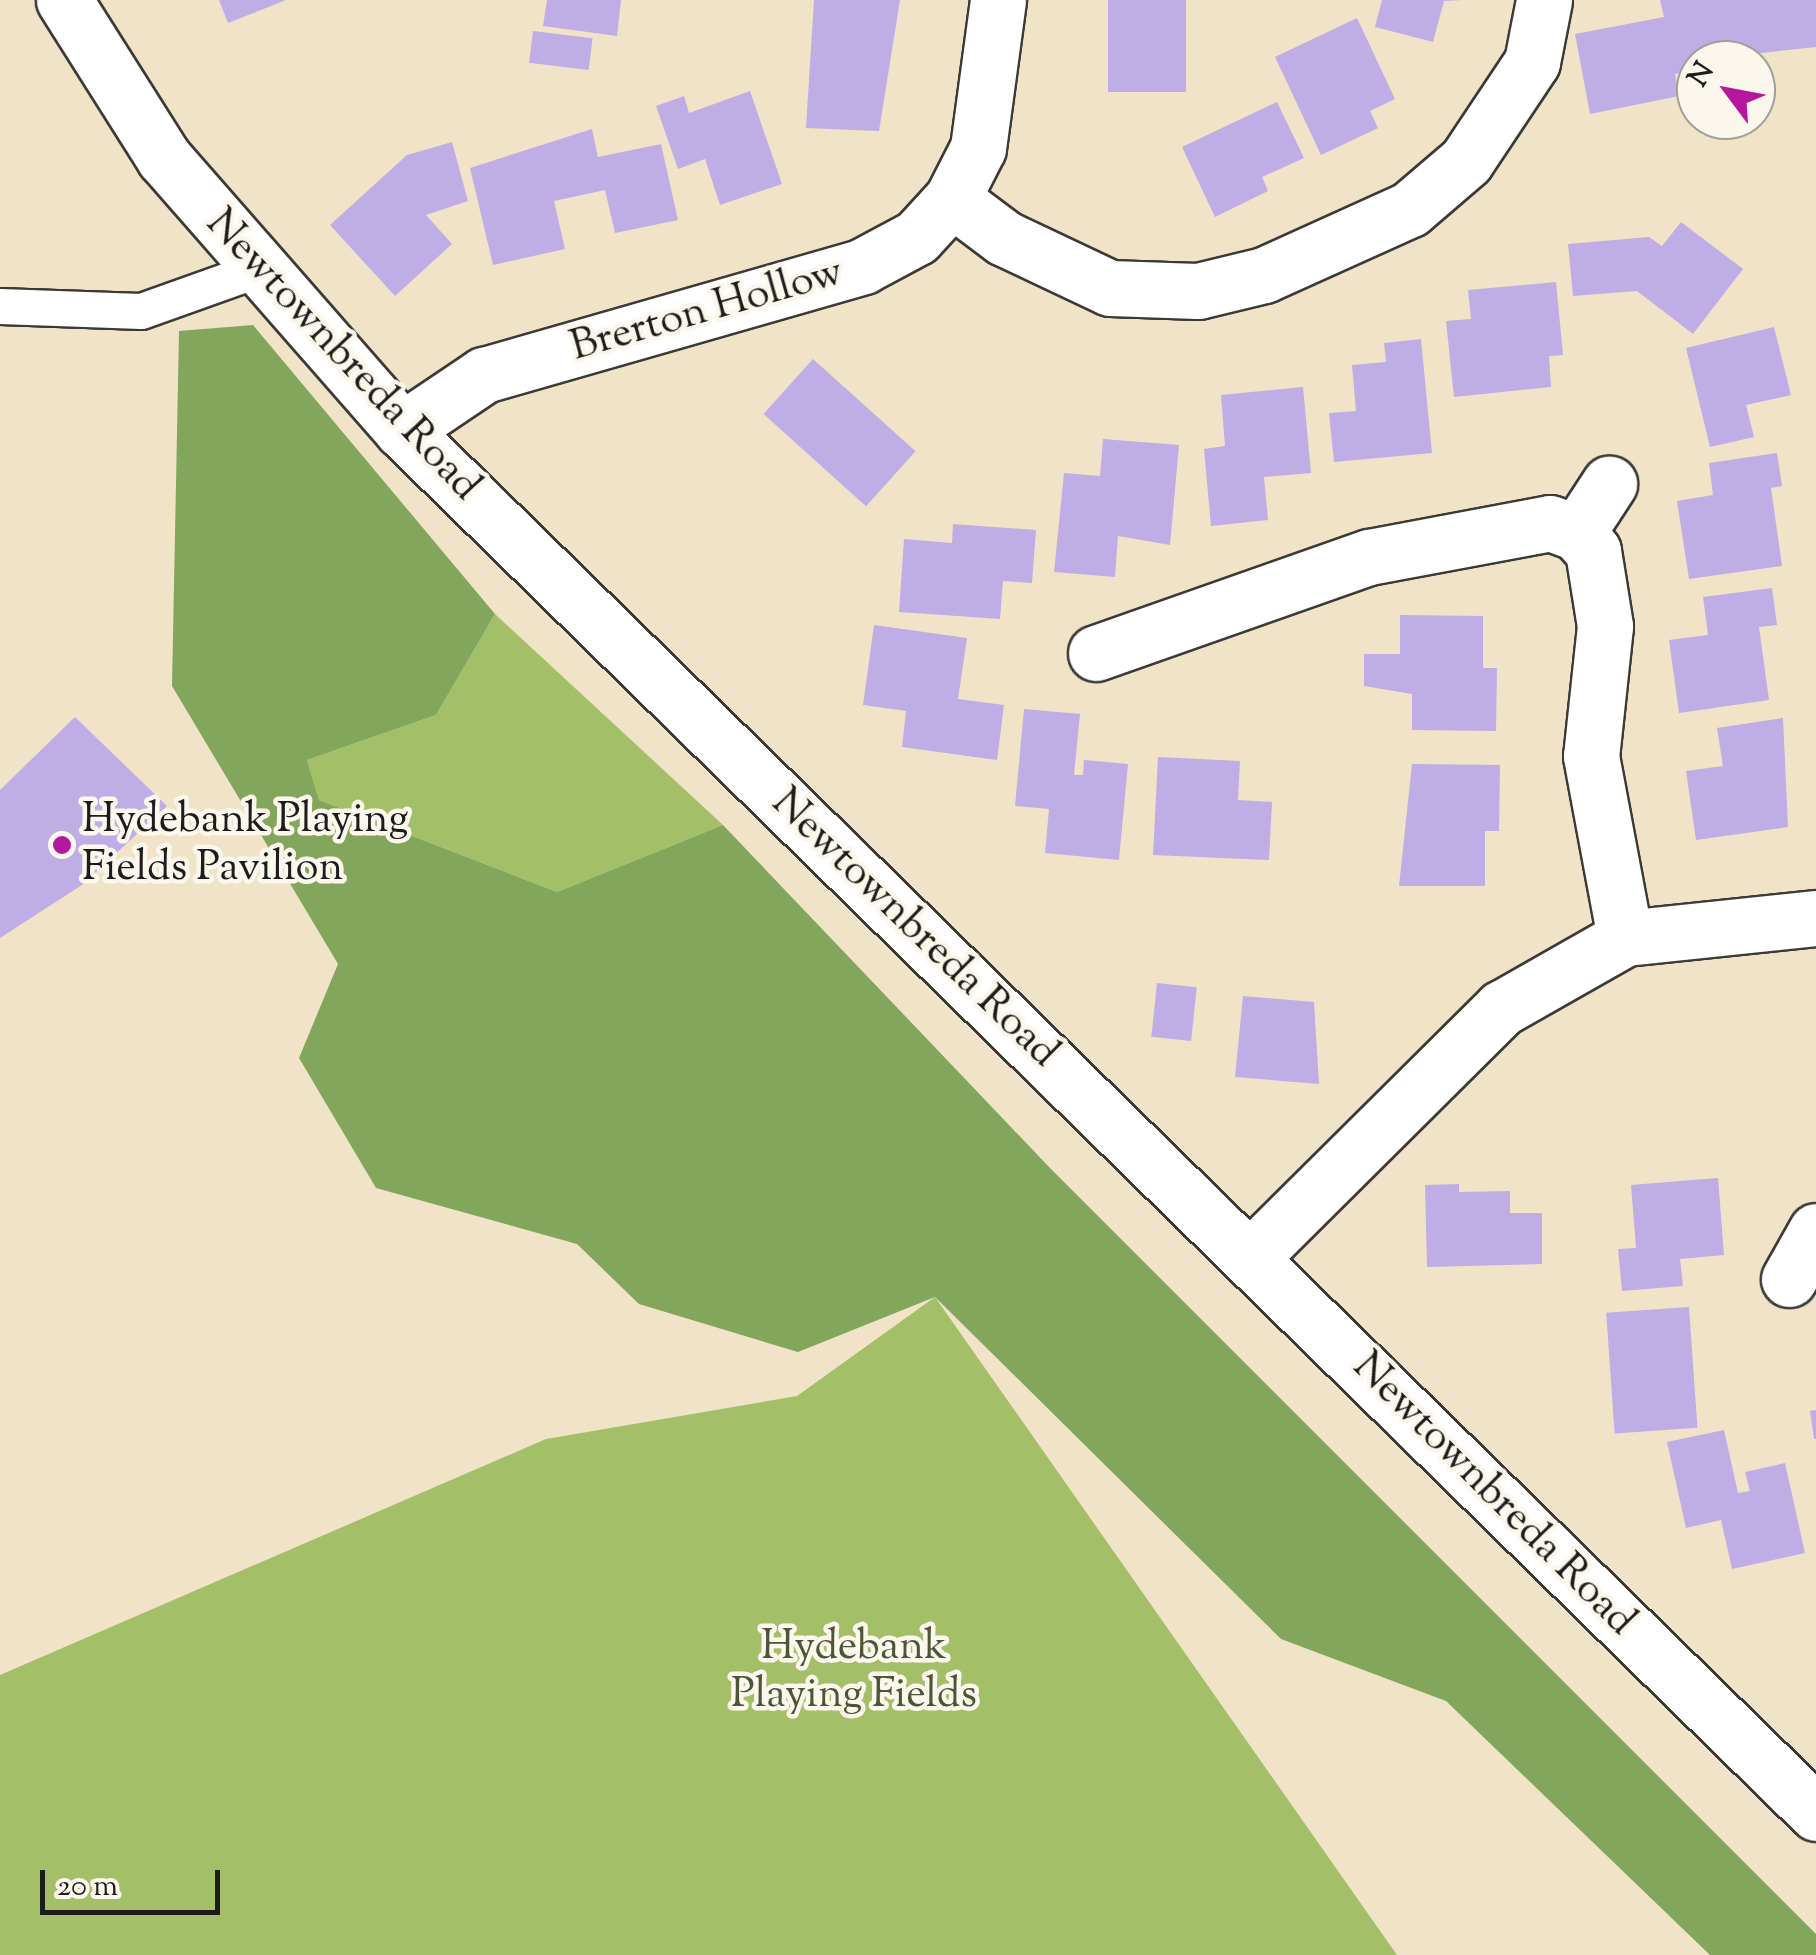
<!DOCTYPE html>
<html>
<head>
<meta charset="utf-8">
<style>
	body { margin:0 }
	#map { position:relative; width:1816px; height:1955px; overflow:hidden; background:#f1e3c7; font-family:"Sorts Mill Goudy",serif }
	div>[style] { position:absolute }
	[style*='--x'] { left:calc(var(--x)*1px); top:calc(var(--y)*1px); width:calc(var(--w)*1px); rotate:calc(var(--a)*1deg) }
	.green>* { inset:0; background:#a3c068 }
	.forest>* { inset:0; background:#82a65c }
	.building>* { inset:0; background:#bfade5; transform-origin:0 0 }
	.roads { filter:drop-shadow(2px 0 #3c3a36) drop-shadow(-2px 0 #3c3a36) drop-shadow(0 2px #3c3a36) drop-shadow(0 -2px #3c3a36) }
	.service>* { height:35px; margin:-17.5px; padding:0 17.5px; transform-origin:17.5px; border-radius:17.5px; background:#fff }
	.minor>* { height:55px; margin:-27.5px; padding:0 27.5px; transform-origin:27.5px; border-radius:27.5px; background:#fff }
	.tertiary>* { height:55px; margin:-27.5px; padding:0 27.5px; transform-origin:27.5px; border-radius:27.5px; background:#fff }
	.dots>* { width:28px; height:28px; translate:-50% -50%; box-sizing:border-box; border:5px solid #fbf7ec; border-radius:50% }
	span { translate:-50% -50%; white-space:nowrap; text-align:center; line-height:1.15; -webkit-text-stroke:9px #fbf7ec; paint-order:stroke }
	.street-label { font-size:42px; color:#1c1c1c }
	.poi-label { font-size:42px; color:#1c1c1c }
	.left { translate:0 -50%; text-align:left }
	.park-label { font-size:42px; color:#4b5537 }
	.north { position:absolute; left:1676px; top:40px; width:100px; height:100px; box-sizing:border-box; background:#fbf7ec; border:2px solid #a29f99; border-radius:50%; rotate:302deg; font-size:28px; font-weight:700; line-height:40px; text-align:center; color:#1c1c1c }
	.north::after { content:''; display:block; margin:auto; width:35px; height:45px; background:#b5179e; clip-path:polygon(50% 0,100% 100%,50% 72%,0 100%) }
	.scale { position:absolute; left:40px; top:1870px; width:180px; height:45px; box-sizing:border-box; border:5px solid #1c1c1c; border-top:0; padding-left:12px; font-size:30px; line-height:35px; white-space:nowrap; color:#1c1c1c; -webkit-text-stroke:8px #fbf7ec; paint-order:stroke }
</style>
</head>
<body>
<div id="map">
	<div class="green">
		<div style="clip-path:polygon(495px 614px,723px 825px,557px 892px,319px 800px,307px 760px,436px 715px)"></div>
		<div style="clip-path:polygon(935px 1297px,1397px 1955px,0 1955px,0 1675px,546px 1439px,797px 1396px)"></div>
	</div>
	<div class="forest">
		<div style="clip-path:polygon(253px 325px,495px 614px,436px 715px,307px 760px,319px 800px,557px 892px,723px 825px,1050px 1168px,1816px 1934px,1816px 1955px,1710px 1955px,1446px 1701px,1281px 1639px,935px 1297px,798px 1352px,639px 1304px,577px 1244px,376px 1188px,299px 1058px,338px 964px,172px 686px,179px 331px)"></div>
	</div>
	<div class="building">
		<div style="clip-path:polygon(219px 0,286px 0,228px 23px)"></div>
		<div style="clip-path:polygon(547px 0,621px 0,617px 36px,543px 26px)"></div>
		<div style="clip-path:polygon(814px 0,900px 0,879px 131px,806px 128px)"></div>
		<div style="left:1108px;top:0;width:78px;height:92px"></div>
		<div style="clip-path:polygon(1382px 0,1462px 0,1444px 1px,1433px 42px,1375px 27px)"></div>
		<div style="clip-path:polygon(1660px 0,1816px 0,1816px 47px,1696px 60px,1696px 70px,1675px 74px,1679px 96px,1590px 114px,1575px 34px,1664px 17px)"></div>
		<div style="clip-path:polygon(1357px 18px,1395px 99px,1370px 111px,1378px 128px,1321px 155px,1275px 57px)"></div>
		<div style="left:533px;top:31px;width:60px;height:32px;rotate:7deg"></div>
		<div style="clip-path:polygon(750px 91px,782px 184px,720px 205px,705px 159px,678px 169px,656px 106px,684px 96px,689px 113px)"></div>
		<div style="clip-path:polygon(1277px 102px,1304px 158px,1262px 177px,1268px 191px,1215px 217px,1182px 147px)"></div>
		<div style="clip-path:polygon(592px 129px,598px 157px,661px 144px,678px 220px,615px 233px,605px 190px,554px 201px,565px 249px,493px 265px,470px 168px)"></div>
		<div style="clip-path:polygon(452px 142px,468px 201px,426px 215px,452px 244px,395px 296px,330px 225px,407px 155px)"></div>
		<div style="clip-path:polygon(1681px 222px,1743px 269px,1693px 334px,1637px 291px,1573px 296px,1568px 244px,1649px 237px,1662px 246px)"></div>
		<div style="clip-path:polygon(1556px 282px,1563px 355px,1549px 356px,1551px 387px,1454px 397px,1446px 321px,1471px 319px,1468px 290px)"></div>
		<div style="clip-path:polygon(1774px 327px,1791px 395px,1746px 405px,1754px 437px,1710px 447px,1686px 348px)"></div>
		<div style="clip-path:polygon(1421px 339px,1432px 453px,1334px 462px,1329px 413px,1356px 411px,1352px 365px,1386px 362px,1384px 343px)"></div>
		<div style="left:813px;top:359px;width:138px;height:74px;rotate:42deg"></div>
		<div style="clip-path:polygon(1303px 387px,1311px 473px,1264px 477px,1268px 520px,1211px 526px,1204px 449px,1225px 446px,1221px 395px)"></div>
		<div style="clip-path:polygon(1103px 439px,1179px 445px,1170px 545px,1118px 536px,1115px 577px,1054px 572px,1064px 473px,1100px 476px)"></div>
		<div style="clip-path:polygon(1777px 453px,1782px 486px,1771px 488px,1782px 566px,1689px 579px,1677px 501px,1713px 495px,1709px 463px)"></div>
		<div style="clip-path:polygon(953px 524px,1036px 530px,1032px 583px,1003px 581px,1000px 619px,899px 612px,904px 539px,952px 543px)"></div>
		<div style="clip-path:polygon(1772px 588px,1777px 625px,1759px 627px,1769px 700px,1679px 713px,1669px 640px,1708px 635px,1703px 597px)"></div>
		<div style="clip-path:polygon(1400px 615px,1483px 616px,1483px 668px,1497px 668px,1496px 731px,1412px 730px,1412px 694px,1364px 686px,1364px 654px,1400px 654px)"></div>
		<div style="clip-path:polygon(874px 625px,967px 638px,958px 699px,1004px 705px,997px 760px,902px 747px,906px 711px,863px 705px)"></div>
		<div style="clip-path:polygon(1024px 709px,1080px 714px,1074px 775px,1083px 775px,1084px 760px,1128px 764px,1119px 860px,1045px 853px,1049px 809px,1015px 806px)"></div>
		<div style="clip-path:polygon(75px 717px,167px 806px,82px 885px,0 938px,0 790px)"></div>
		<div style="clip-path:polygon(1783px 718px,1788px 827px,1696px 840px,1686px 771px,1723px 766px,1717px 728px)"></div>
		<div style="clip-path:polygon(1158px 757px,1240px 761px,1238px 800px,1272px 802px,1269px 860px,1153px 855px)"></div>
		<div style="clip-path:polygon(1412px 764px,1500px 765px,1499px 831px,1485px 831px,1485px 886px,1399px 886px)"></div>
		<div style="left:1157px;top:983px;width:40px;height:54px;rotate:6deg"></div>
		<div style="clip-path:polygon(1243px 996px,1314px 1002px,1319px 1084px,1235px 1077px)"></div>
		<div style="clip-path:polygon(1718px 1178px,1724px 1255px,1680px 1259px,1683px 1286px,1622px 1291px,1618px 1249px,1636px 1248px,1631px 1185px)"></div>
		<div style="clip-path:polygon(1459px 1184px,1459px 1192px,1510px 1191px,1510px 1213px,1542px 1213px,1542px 1264px,1427px 1267px,1425px 1185px)"></div>
		<div style="left:1689px;top:1307px;width:121px;height:83px;rotate:86deg"></div>
		<div style="clip-path:polygon(1816px 1410px,1816px 1439px,1814px 1439px,1810px 1411px)"></div>
		<div style="clip-path:polygon(1724px 1430px,1738px 1493px,1750px 1491px,1745px 1472px,1785px 1463px,1805px 1553px,1732px 1569px,1721px 1520px,1686px 1528px,1667px 1442px)"></div>
	</div>
	<div class="roads">
		<div class="service">
			<div style="--x:0;--y:306;--w:141;--a:2"></div>
			<div style="--x:141;--y:311;--w:122;--a:-19.6"></div>
		</div>
		<div class="minor">
			<div style="--x:952;--y:199;--w:65;--a:36.9"></div>
			<div style="--x:1004;--y:238;--w:117;--a:25.3"></div>
			<div style="--x:1110;--y:288;--w:88;--a:2"></div>
			<div style="--x:1198;--y:291;--w:68;--a:-13.6"></div>
			<div style="--x:1264;--y:275;--w:160;--a:-24.3"></div>
			<div style="--x:1410;--y:209;--w:74;--a:-40.6"></div>
			<div style="--x:1466;--y:161;--w:119;--a:-56.3"></div>
			<div style="--x:1532;--y:62;--w:63;--a:-79"></div>
			<div style="--x:402;--y:430;--w:99;--a:-33.9"></div>
			<div style="--x:484;--y:375;--w:394;--a:-16"></div>
			<div style="--x:863;--y:266;--w:61;--a:-28.2"></div>
			<div style="--x:917;--y:237;--w:52;--a:-47.4"></div>
			<div style="--x:952;--y:199;--w:57;--a:-63"></div>
			<div style="--x:978;--y:148;--w:149;--a:-82.3"></div>
			<div style="--x:1577;--y:533;--w:59;--a:-56.9"></div>
			<div style="--x:1096;--y:653;--w:289;--a:-19.4"></div>
			<div style="--x:1369;--y:557;--w:184;--a:-10.6"></div>
			<div style="--x:1550;--y:523;--w:29;--a:20"></div>
			<div style="--x:1577;--y:533;--w:24;--a:48"></div>
			<div style="--x:1593;--y:551;--w:76;--a:80.9"></div>
			<div style="--x:1605;--y:626;--w:131;--a:96.1"></div>
			<div style="--x:1591;--y:756;--w:185;--a:79.4"></div>
			<div style="--x:1252;--y:1256;--w:352;--a:-44.8"></div>
			<div style="--x:1502;--y:1008;--w:142;--a:-29.6"></div>
			<div style="--x:1625;--y:938;--w:192;--a:-6"></div>
			<div style="--x:1789;--y:1279;--w:55;--a:-60.6"></div>
		</div>
		<div class="tertiary">
			<div style="--x:64;--y:0;--w:187;--a:57.7"></div>
			<div style="--x:164;--y:158;--w:361;--a:48.8"></div>
			<div style="--x:402;--y:430;--w:1978;--a:44.36"></div>
		</div>
	</div>
	<div class="dots">
		<div style="left:62px;top:845px;background:#b5179e"></div>
	</div>
	<div class="street-label">
		<span style="left:707px;top:311px;rotate:-16deg">Brerton Hollow</span>
		<span style="left:342px;top:356px;rotate:47deg">Newtownbreda Road</span>
		<span style="left:914px;top:929px;rotate:44deg">Newtownbreda Road</span>
		<span style="left:1493px;top:1495px;rotate:45deg">Newtownbreda Road</span>
	</div>
	<div class="poi-label">
		<span class="left" style="left:82px;top:845px">Hydebank Playing<br>Fields Pavilion</span>
	</div>
	<div class="park-label">
		<span style="left:854px;top:1672px">Hydebank<br>Playing Fields</span>
	</div>
	<div class="north">N</div>
	<div class="scale">20 m</div>
</div>
</body>
</html>
